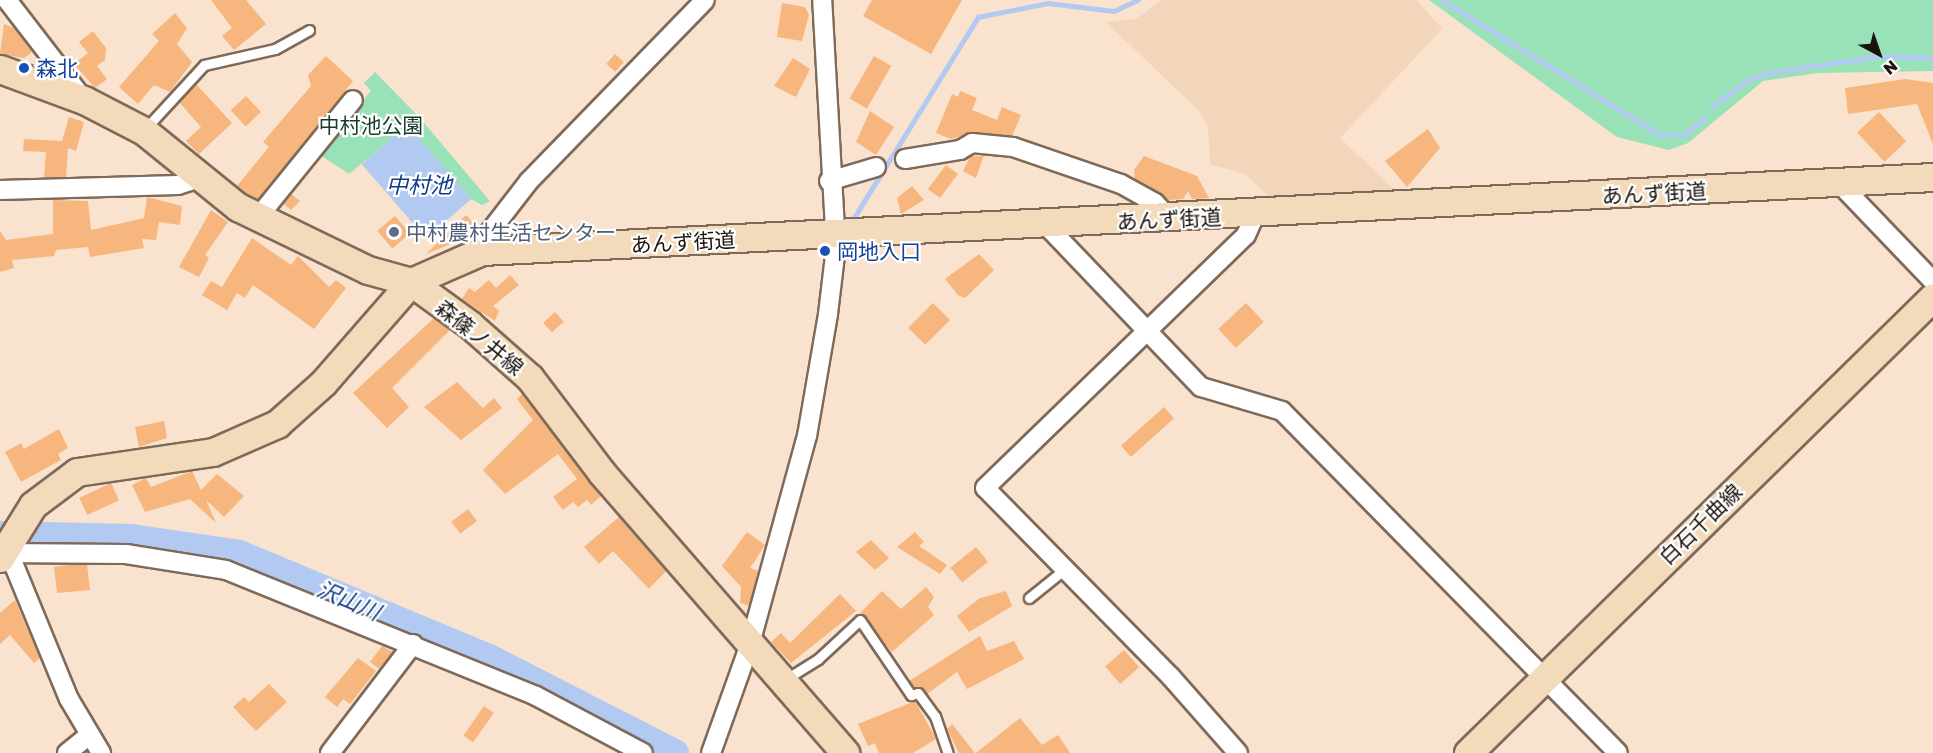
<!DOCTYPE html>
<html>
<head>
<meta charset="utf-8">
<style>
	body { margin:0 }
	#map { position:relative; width:1933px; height:753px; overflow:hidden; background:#f9e2ce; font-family:"Golos Text","Noto Sans JP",sans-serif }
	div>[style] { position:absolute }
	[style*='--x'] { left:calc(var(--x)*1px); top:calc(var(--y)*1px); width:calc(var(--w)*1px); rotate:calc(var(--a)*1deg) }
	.built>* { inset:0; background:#f3d5bc }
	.green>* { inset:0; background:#99e1b7 }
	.water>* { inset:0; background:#b2caf2; transform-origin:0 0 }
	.stream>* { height:4.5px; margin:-2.25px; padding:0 2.25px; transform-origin:2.25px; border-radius:2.25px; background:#b2caf2 }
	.river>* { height:28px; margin:-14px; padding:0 14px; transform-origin:14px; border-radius:14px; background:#b2caf2 }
	.building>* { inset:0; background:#f6b67d; transform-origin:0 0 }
	.roads { filter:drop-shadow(2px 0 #7f6a59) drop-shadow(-2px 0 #7f6a59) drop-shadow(0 2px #7f6a59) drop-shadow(0 -2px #7f6a59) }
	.lane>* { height:9px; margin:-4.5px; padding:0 4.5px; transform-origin:4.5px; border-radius:4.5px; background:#fff }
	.street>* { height:18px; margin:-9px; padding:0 9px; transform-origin:9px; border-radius:9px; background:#fff }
	.secondary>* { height:27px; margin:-13.5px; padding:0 13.5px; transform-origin:13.5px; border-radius:13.5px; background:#f2daba }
	.dots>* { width:16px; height:16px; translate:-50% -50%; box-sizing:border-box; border:3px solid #fff; border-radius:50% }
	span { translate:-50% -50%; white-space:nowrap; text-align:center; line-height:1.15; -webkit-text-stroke:4.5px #fff; paint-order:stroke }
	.transit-label { font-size:21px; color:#164399 }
	.left { translate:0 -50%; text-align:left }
	.park-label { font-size:21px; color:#173b28 }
	.street-label { font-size:21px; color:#1b140d }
	.service-label { font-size:21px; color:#4e5e75 }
	.water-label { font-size:22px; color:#103a85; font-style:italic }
	.north { position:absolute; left:1849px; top:24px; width:60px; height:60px; -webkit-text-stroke:4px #fff; paint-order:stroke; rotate:140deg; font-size:16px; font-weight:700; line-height:24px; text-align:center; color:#1b140d }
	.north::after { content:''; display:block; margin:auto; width:21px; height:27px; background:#1b140d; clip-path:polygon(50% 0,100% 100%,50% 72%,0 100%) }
</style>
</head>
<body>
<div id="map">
	<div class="built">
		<div style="clip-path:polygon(1161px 0,1417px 0,1442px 29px,1340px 138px,1402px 197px,1275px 203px,1245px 174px,1210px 164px,1208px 126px,1199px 111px,1106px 22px,1136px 19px)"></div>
	</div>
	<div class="green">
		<div style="clip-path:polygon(1429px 0,1933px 0,1933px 71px,1818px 73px,1763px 81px,1688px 143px,1669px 150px,1617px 137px)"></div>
		<div style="clip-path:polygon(375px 72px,419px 117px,490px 201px,482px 205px,471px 199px,407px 126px,349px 174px,317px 153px,371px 91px,364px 83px)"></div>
	</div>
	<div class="water">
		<div style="left:407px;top:125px;width:98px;height:60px;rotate:49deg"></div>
	</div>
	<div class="stream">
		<div style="--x:1442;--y:0;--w:257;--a:31.7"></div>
		<div style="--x:1661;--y:135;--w:24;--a:0"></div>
		<div style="--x:1685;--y:135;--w:25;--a:-42"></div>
		<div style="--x:1712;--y:107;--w:45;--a:-36.9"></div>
		<div style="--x:1748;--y:80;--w:21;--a:-19"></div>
		<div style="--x:1768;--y:73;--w:112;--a:-8.7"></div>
		<div style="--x:1879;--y:56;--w:54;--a:2.1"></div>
		<div style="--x:852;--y:221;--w:240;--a:-58.3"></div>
		<div style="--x:978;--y:17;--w:71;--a:-11.3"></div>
		<div style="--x:1048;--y:3;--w:66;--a:6.9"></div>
		<div style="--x:1114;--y:11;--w:26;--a:-25"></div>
	</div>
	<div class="river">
		<div style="--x:0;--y:535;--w:132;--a:1.3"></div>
		<div style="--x:132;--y:538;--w:108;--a:8.5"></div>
		<div style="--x:239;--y:554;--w:271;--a:22.6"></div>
		<div style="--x:489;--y:658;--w:209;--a:27.1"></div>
	</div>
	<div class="building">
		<div style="clip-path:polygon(211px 0,246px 0,266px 24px,234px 50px,222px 36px,232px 28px)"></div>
		<div style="clip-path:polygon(872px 0,962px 0,931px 54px,863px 16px)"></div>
		<div style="clip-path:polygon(782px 3px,805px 7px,809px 15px,802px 41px,777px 37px)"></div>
		<div style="clip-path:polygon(175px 13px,187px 28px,177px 44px,192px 62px,170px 92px,154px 85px,138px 104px,119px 87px,159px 41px,152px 34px)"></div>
		<div style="clip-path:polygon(4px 24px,14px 28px,32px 52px,24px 58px,0 54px)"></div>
		<div style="clip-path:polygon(93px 31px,106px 48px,105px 60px,97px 66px,107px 79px,95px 88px,74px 64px,88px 53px,79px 42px)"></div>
		<div style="left:615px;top:54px;width:12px;height:13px;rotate:42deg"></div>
		<div style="clip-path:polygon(326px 56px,353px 81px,258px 199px,246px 194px,237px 186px,269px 147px,263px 142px,311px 86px,308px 75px)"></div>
		<div style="left:874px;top:56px;width:20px;height:49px;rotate:30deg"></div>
		<div style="clip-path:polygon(793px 58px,810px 69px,796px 97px,774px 86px)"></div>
		<div style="clip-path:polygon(1905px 79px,1933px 83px,1933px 144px,1917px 104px,1848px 114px,1845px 88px)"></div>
		<div style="clip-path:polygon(196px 84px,232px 123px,199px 154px,186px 141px,201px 127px,179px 102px)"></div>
		<div style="clip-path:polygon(960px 91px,977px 98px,972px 110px,997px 120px,1002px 107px,1021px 115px,1012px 136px,973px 132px,951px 139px,936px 133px,952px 94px,958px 97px)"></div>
		<div style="left:246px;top:96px;width:22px;height:21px;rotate:47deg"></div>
		<div style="clip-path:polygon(870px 111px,894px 127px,876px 155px,856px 142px)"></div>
		<div style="left:1879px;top:112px;width:40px;height:30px;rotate:47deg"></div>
		<div style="clip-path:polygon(69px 117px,84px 122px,76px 151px,68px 148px,66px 177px,44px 177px,46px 152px,23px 151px,24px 139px,62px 141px)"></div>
		<div style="clip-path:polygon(1428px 129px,1440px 148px,1407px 187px,1385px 161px)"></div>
		<div style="clip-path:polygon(984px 155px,976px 178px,963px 171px,970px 157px)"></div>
		<div style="clip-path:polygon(1144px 156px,1197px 176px,1209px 198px,1192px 199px,1188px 191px,1183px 199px,1169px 200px,1135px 179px,1134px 170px)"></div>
		<div style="left:946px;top:165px;width:15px;height:30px;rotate:37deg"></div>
		<div style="clip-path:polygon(912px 186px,924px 200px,901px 214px,897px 198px)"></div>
		<div style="clip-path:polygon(291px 194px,300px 201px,291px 210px,284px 204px)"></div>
		<div style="clip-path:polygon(147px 197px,182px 206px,180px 225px,159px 222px,156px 240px,142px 239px,144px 248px,90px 257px,88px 247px,56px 250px,54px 256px,12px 260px,14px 268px,0 272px,0 231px,6px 240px,53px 234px,53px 200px,88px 201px,91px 230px,144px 218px)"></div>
		<div style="clip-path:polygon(211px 210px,228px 222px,205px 255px,209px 258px,199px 277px,179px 267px)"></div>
		<div style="clip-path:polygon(466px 215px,477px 227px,463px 239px,426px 254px)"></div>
		<div style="left:395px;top:216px;width:23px;height:23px;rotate:50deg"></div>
		<div style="clip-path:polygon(252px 238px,291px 265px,298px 256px,329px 287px,336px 280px,346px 288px,314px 329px,253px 285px,245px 298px,237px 293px,227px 310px,202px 295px,211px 281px,222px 287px)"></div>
		<div style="clip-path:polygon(979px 254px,994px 270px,965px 298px,958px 295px,945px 279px)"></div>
		<div style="clip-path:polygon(510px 275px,519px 285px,493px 306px,499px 311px,495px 321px,462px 299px,469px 288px,475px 292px,489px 280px,496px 288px)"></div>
		<div style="left:933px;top:303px;width:24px;height:35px;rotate:45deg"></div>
		<div style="left:1246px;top:303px;width:26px;height:38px;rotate:47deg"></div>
		<div style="left:555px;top:312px;width:13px;height:16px;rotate:48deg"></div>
		<div style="clip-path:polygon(434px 318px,450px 330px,392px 388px,409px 407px,387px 428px,353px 393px)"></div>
		<div style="clip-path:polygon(457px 382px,483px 408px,494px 398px,502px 408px,461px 440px,424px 407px)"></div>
		<div style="clip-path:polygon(522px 394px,601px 496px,591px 505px,587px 500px,578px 507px,573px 502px,563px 510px,553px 497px,577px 479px,558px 454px,505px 494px,483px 470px,533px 420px,517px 399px)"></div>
		<div style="left:1164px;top:407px;width:15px;height:58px;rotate:48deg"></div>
		<div style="clip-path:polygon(164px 421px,167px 438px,139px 447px,135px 427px)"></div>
		<div style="clip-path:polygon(59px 429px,68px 448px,58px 454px,61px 460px,21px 482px,5px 452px,21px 443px,24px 449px)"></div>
		<div style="clip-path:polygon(192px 471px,201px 490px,217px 474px,244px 496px,224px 517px,206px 500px,216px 523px,190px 499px,145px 512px,132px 485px,146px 478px,151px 487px)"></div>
		<div style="left:111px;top:483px;width:19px;height:35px;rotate:65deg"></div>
		<div style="left:468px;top:509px;width:15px;height:21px;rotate:53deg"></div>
		<div style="clip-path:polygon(619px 517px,666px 571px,649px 589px,613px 551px,599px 564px,584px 547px)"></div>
		<div style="clip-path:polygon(747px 532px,765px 545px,750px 568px,758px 571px,749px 606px,740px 603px,741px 587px,722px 566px)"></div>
		<div style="clip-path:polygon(915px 532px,924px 542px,919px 546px,947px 565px,940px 574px,897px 547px)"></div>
		<div style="clip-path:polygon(871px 540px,889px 558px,875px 570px,856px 552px)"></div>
		<div style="left:976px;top:547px;width:19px;height:33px;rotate:51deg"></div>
		<div style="clip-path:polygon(69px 565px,87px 565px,90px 590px,57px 593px,54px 567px)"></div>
		<div style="clip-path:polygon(926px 587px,934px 597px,928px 607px,934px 615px,892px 652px,860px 613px,882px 591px,901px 609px)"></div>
		<div style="clip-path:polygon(1006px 591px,1012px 606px,969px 632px,957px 616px,980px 598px)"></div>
		<div style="clip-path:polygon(840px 594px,856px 611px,791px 663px,771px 642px,781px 633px,790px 643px)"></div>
		<div style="clip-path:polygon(15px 600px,40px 658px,34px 663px,10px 635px,0 644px,0 613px)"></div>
		<div style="clip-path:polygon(980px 636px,987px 651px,1014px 641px,1024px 659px,967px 689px,957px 672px,927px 694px,914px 687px,909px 681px)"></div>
		<div style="clip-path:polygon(382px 646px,393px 652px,379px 669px,370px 662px)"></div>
		<div style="left:1124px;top:650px;width:23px;height:25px;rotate:49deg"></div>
		<div style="clip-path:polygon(358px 658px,376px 671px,350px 704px,343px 699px,337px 707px,325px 697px)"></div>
		<div style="clip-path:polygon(269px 684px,287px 702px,256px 731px,233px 707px,244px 697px,249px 702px)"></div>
		<div style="clip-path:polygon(915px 701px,936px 739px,913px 753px,879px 753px,875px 743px,868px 746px,858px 724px)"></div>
		<div style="left:484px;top:706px;width:12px;height:36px;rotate:35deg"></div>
		<div style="clip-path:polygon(1020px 718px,1042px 745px,1058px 735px,1070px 753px,976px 753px)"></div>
		<div style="clip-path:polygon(952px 724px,975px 753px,959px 753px,947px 729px)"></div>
	</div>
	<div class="roads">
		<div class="lane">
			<div style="--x:145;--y:129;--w:87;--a:-47.3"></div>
			<div style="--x:204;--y:65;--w:73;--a:-12.7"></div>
			<div style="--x:275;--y:49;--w:39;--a:-29"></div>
			<div style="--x:1029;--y:598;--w:46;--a:-38.9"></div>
			<div style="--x:786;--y:679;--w:38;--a:-32"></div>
			<div style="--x:818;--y:659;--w:57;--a:-42.9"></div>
			<div style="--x:860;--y:620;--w:91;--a:55.8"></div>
			<div style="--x:911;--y:695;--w:7;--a:-16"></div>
			<div style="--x:918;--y:693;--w:29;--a:54"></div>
			<div style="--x:935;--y:716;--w:39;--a:71"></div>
		</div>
		<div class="street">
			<div style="--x:7;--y:0;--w:126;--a:52.4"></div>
			<div style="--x:905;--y:159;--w:56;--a:-9.3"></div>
			<div style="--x:960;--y:150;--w:14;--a:-30"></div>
			<div style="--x:972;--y:143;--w:41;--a:5.6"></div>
			<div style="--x:1013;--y:147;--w:114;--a:18.9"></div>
			<div style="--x:1121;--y:184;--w:39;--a:29"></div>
			<div style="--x:1155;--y:203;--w:21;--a:47"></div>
			<div style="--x:829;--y:181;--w:49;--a:-16.6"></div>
			<div style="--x:1839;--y:183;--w:136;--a:46.2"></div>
			<div style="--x:0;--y:190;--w:178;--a:-1.6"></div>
			<div style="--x:178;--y:185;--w:23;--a:-18"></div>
			<div style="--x:259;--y:216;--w:149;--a:-51"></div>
			<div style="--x:1046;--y:225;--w:224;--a:46.3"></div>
			<div style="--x:1201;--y:387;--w:84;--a:16.5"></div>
			<div style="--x:1282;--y:411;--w:479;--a:45.5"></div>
			<div style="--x:482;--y:251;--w:13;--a:-77"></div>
			<div style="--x:485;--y:238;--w:72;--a:-52.3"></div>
			<div style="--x:529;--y:181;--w:252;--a:-45.8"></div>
			<div style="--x:0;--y:553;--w:126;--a:0.5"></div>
			<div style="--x:126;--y:554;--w:101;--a:9.1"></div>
			<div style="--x:226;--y:570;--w:335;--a:22.1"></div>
			<div style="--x:536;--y:696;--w:121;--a:28"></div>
			<div style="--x:9;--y:553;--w:158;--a:67.7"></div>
			<div style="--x:69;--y:699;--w:63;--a:59.3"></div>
			<div style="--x:67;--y:753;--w:26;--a:-39"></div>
			<div style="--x:330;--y:753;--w:137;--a:-52.7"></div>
			<div style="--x:711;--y:753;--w:116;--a:-70.3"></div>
			<div style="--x:750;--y:644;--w:216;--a:-74.7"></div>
			<div style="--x:807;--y:436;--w:124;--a:-80.2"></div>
			<div style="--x:828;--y:314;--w:67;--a:-83.2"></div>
			<div style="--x:836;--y:247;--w:247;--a:-93.2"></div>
			<div style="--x:1238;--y:753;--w:101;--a:-131.4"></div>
			<div style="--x:1171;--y:677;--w:265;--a:-134.5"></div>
			<div style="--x:985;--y:488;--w:363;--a:-44.1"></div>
			<div style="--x:1246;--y:235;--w:22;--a:-66"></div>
		</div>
		<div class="secondary">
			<div style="--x:0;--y:69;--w:90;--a:20.3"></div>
			<div style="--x:84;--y:100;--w:68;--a:27.3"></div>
			<div style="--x:144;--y:131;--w:121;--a:39"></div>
			<div style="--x:238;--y:207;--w:144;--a:25.9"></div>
			<div style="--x:368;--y:270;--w:45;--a:15.6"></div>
			<div style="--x:411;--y:282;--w:72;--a:35.9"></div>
			<div style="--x:469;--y:324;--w:81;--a:41.5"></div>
			<div style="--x:530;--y:378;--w:119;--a:52.8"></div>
			<div style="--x:602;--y:473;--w:371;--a:49"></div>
			<div style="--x:0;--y:558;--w:62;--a:-58.1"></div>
			<div style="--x:33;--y:505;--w:55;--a:-36.9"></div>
			<div style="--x:77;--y:472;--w:137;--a:-8.4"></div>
			<div style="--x:213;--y:452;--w:70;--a:-23.6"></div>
			<div style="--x:277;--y:424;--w:62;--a:-41.7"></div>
			<div style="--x:323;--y:383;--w:134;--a:-48.9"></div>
			<div style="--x:411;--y:282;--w:77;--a:-23.6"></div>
			<div style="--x:482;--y:251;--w:1453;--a:-2.92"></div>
			<div style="--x:1468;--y:753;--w:651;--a:-44.44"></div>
		</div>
	</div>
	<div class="dots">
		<div style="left:24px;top:68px;background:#1a4fb4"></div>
		<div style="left:394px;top:232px;background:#5c6f8a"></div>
		<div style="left:825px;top:251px;background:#1a4fb4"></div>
	</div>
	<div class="transit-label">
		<span class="left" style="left:36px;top:68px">森北</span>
		<span class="left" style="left:837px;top:251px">岡地入口</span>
	</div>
	<div class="park-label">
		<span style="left:371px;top:125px">中村池公園</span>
	</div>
	<div class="street-label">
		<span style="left:1654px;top:193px;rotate:-3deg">あんず街道</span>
		<span style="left:1169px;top:219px;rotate:-3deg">あんず街道</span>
		<span style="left:683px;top:242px;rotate:-3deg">あんず街道</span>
		<span style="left:480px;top:337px;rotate:39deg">森篠ノ井線</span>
		<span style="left:1700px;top:524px;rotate:-44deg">白石千曲線</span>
	</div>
	<div class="service-label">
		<span class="left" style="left:406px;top:232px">中村農村生活センター</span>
	</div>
	<div class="water-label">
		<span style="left:419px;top:185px">中村池</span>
		<span style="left:349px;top:600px;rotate:23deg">沢山川</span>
	</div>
	<div class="north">N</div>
</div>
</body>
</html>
